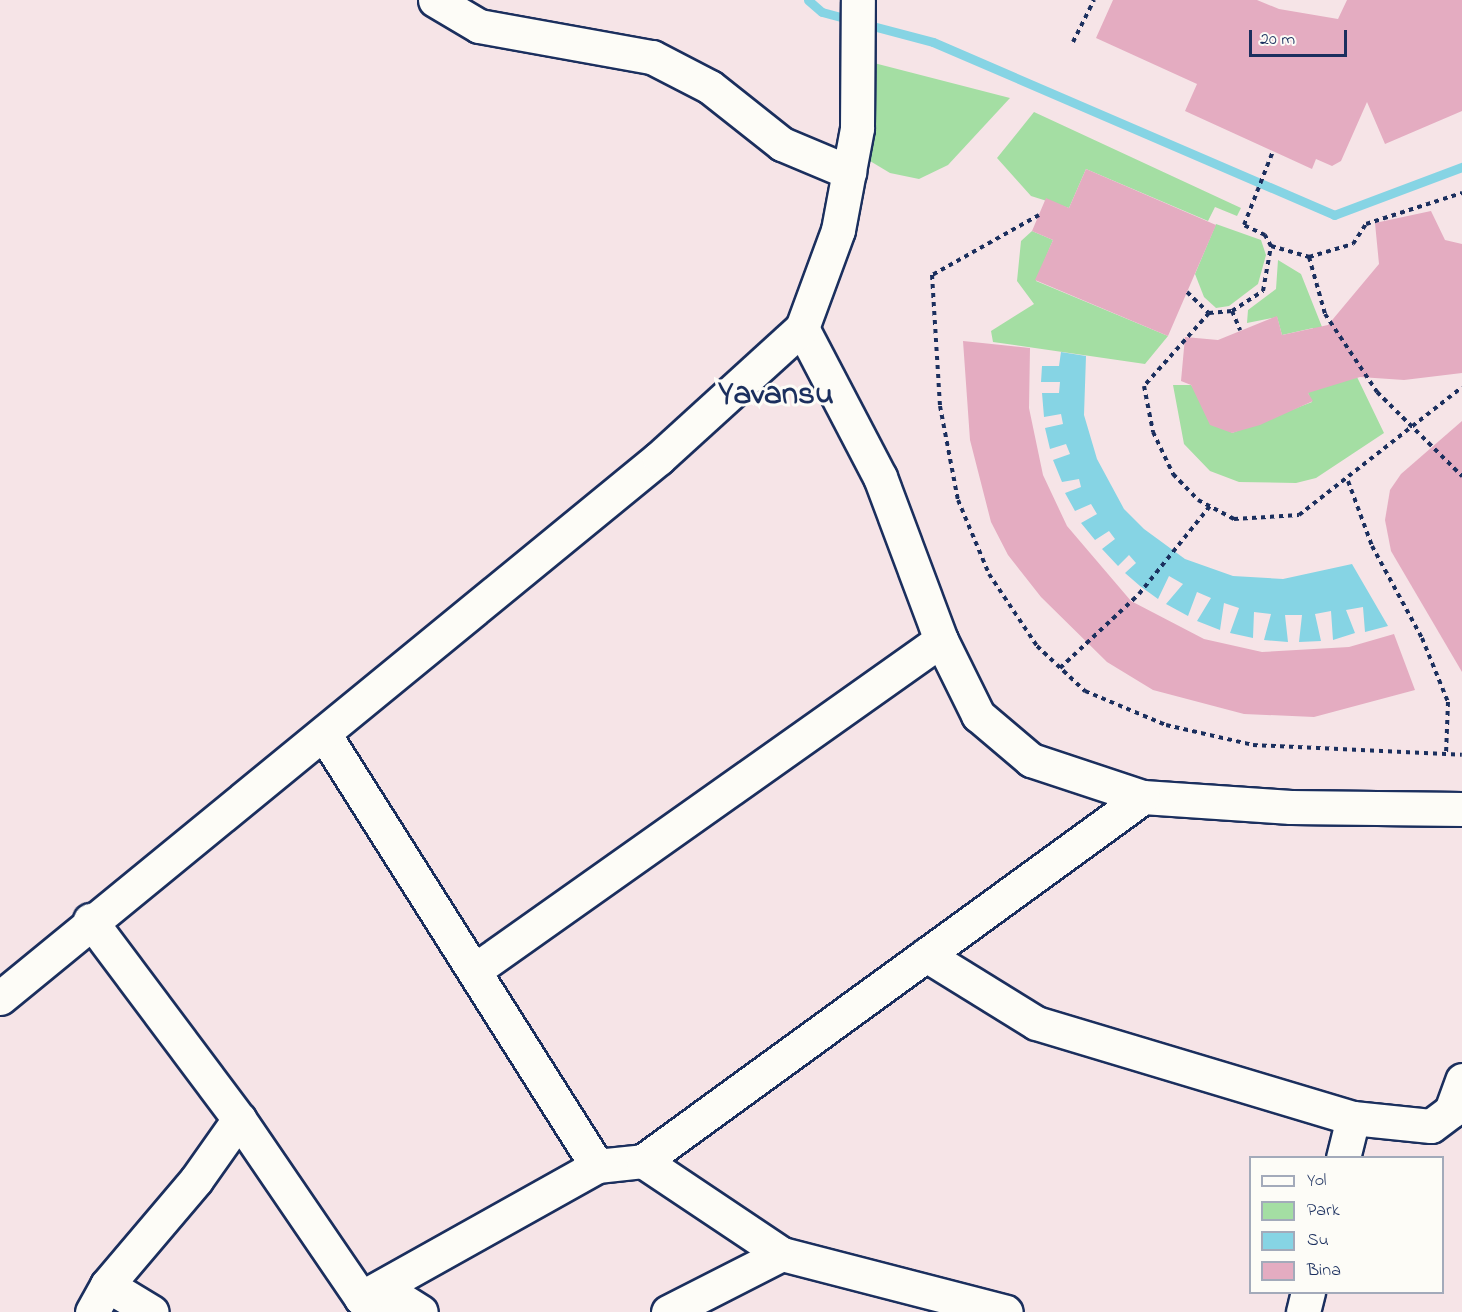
<!DOCTYPE html>
<html>
<head>
<meta charset="utf-8">
<style>
	body { margin:0 }
	#map { position:relative; width:1462px; height:1312px; overflow:hidden; background:#f6e4e7; font-family:"Indie Flower",sans-serif }
	div>[style] { position:absolute }
	[style*='--x'] { left:calc(var(--x)*1px); top:calc(var(--y)*1px); width:calc(var(--w)*1px); rotate:calc(var(--a)*1deg) }
	.green>* { inset:0; background:#a4dea3 }
	.water>* { inset:0; background:#86d4e4 }
	.stream>* { height:9px; margin:-4.5px; padding:0 4.5px; transform-origin:4.5px; border-radius:4.5px; background:#86d4e4 }
	.building>* { inset:0; background:#e4acc1 }
	.path>* { height:4px; margin-top:-2px; transform-origin:0; background:repeating-linear-gradient(90deg,#1b2f5e 0 4.5px,transparent 0 9px) }
	.roads { filter:drop-shadow(2px 0 #1b2f5e) drop-shadow(-2px 0 #1b2f5e) drop-shadow(0 2px #1b2f5e) drop-shadow(0 -2px #1b2f5e) }
	.minor>* { height:33px; margin:-16.5px; padding:0 16.5px; transform-origin:16.5px; border-radius:16.5px; background:#fdfcf7 }
	span { translate:-50% -50%; white-space:nowrap; text-align:center; line-height:1.15; -webkit-text-stroke:6px #fdfcf7; paint-order:stroke }
	.district-label { font-size:33px; color:#1b2f5e; font-weight:700 }
	.legend { position:absolute; left:1249px; top:1156px; width:195px; height:138px; box-sizing:border-box; background:#fdfcf7; border:2px solid #a3aaba; margin:0; padding:8px 10px; list-style:none; font-size:18px; color:#1b2f5e }
	.legend li { display:flex; align-items:center; gap:12px; height:30px }
	.legend b { width:30px; border:2px solid #a3aaba }
	.scale { position:absolute; left:1249px; top:30px; width:98px; height:27px; box-sizing:border-box; border:3px solid #1b2f5e; border-top:0; padding-left:8px; font-size:18px; line-height:21px; white-space:nowrap; color:#1b2f5e; -webkit-text-stroke:4px #fdfcf7; paint-order:stroke }
</style>
</head>
<body>
<div id="map">
	<div class="green">
		<div style="clip-path:polygon(874px 63px,1010px 98px,948px 165px,919px 179px,890px 173px,870px 161px)"></div>
		<div style="clip-path:polygon(1034px 112px,1241px 208px,1237px 216px,1215px 207px,1208px 221px,1086px 169px,1069px 208px,1031px 196px,997px 158px)"></div>
		<div style="clip-path:polygon(1216px 224px,1261px 240px,1266px 255px,1258px 284px,1229px 306px,1216px 308px,1204px 297px,1195px 274px)"></div>
		<div style="clip-path:polygon(1032px 231px,1053px 240px,1036px 281px,1168px 336px,1145px 364px,993px 342px,991px 331px,1034px 304px,1017px 281px,1021px 241px)"></div>
		<div style="clip-path:polygon(1278px 260px,1301px 274px,1326px 337px,1345px 352px,1384px 433px,1316px 478px,1296px 483px,1239px 482px,1210px 471px,1184px 444px,1173px 385px,1191px 385px,1232px 433px,1312px 402px,1308px 393px,1313px 328px,1282px 335px,1277px 317px,1247px 323px,1248px 310px,1276px 289px)"></div>
	</div>
	<div class="water">
		<div style="clip-path:polygon(1061px 352px,1086px 356px,1084px 415px,1097px 459px,1124px 509px,1144px 529px,1185px 559px,1233px 576px,1283px 579px,1352px 564px,1388px 626px,1365px 632px,1363px 607px,1346px 610px,1355px 633px,1333px 640px,1331px 611px,1315px 614px,1321px 641px,1299px 642px,1302px 615px,1285px 615px,1288px 642px,1264px 640px,1271px 614px,1254px 612px,1253px 638px,1230px 633px,1239px 608px,1224px 603px,1220px 630px,1197px 621px,1211px 598px,1197px 592px,1188px 616px,1166px 604px,1183px 584px,1169px 576px,1158px 599px,1140px 586px,1125px 573px,1136px 563px,1129px 555px,1118px 566px,1102px 549px,1115px 539px,1109px 531px,1095px 540px,1081px 523px,1097px 514px,1091px 504px,1075px 511px,1065px 493px,1081px 487px,1079px 479px,1062px 482px,1053px 460px,1070px 454px,1066px 444px,1050px 449px,1045px 428px,1063px 424px,1061px 414px,1044px 417px,1042px 393px,1059px 393px,1060px 382px,1041px 382px,1042px 366px,1059px 366px)"></div>
	</div>
	<div class="stream">
		<div style="--x:808;--y:0;--w:18;--a:41"></div>
		<div style="--x:822;--y:12;--w:30;--a:15"></div>
		<div style="--x:865;--y:24;--w:70;--a:14.8"></div>
		<div style="--x:933;--y:42;--w:437;--a:23.3"></div>
		<div style="--x:1334;--y:215;--w:137;--a:-20.6"></div>
	</div>
	<div class="building">
		<div style="clip-path:polygon(1113px 0,1257px 0,1279px 9px,1338px 19px,1347px 0,1462px 0,1462px 111px,1385px 144px,1367px 102px,1341px 161px,1332px 166px,1316px 159px,1312px 169px,1185px 111px,1197px 84px,1096px 38px)"></div>
		<div style="clip-path:polygon(1086px 169px,1216px 225px,1168px 336px,1035px 280px,1053px 240px,1032px 231px,1046px 198px,1069px 208px)"></div>
		<div style="clip-path:polygon(1431px 211px,1445px 240px,1462px 244px,1462px 373px,1404px 380px,1360px 377px,1308px 393px,1313px 401px,1260px 425px,1232px 433px,1210px 425px,1191px 385px,1181px 381px,1185px 337px,1218px 340px,1277px 316px,1282px 335px,1328px 325px,1379px 264px,1375px 223px)"></div>
		<div style="clip-path:polygon(963px 341px,1030px 348px,1029px 408px,1043px 475px,1067px 526px,1131px 601px,1204px 639px,1262px 652px,1349px 647px,1394px 634px,1415px 690px,1314px 717px,1244px 714px,1153px 690px,1107px 662px,1041px 597px,1008px 555px,991px 522px,970px 440px)"></div>
		<div style="clip-path:polygon(1462px 421px,1462px 672px,1391px 551px,1385px 520px,1390px 490px,1401px 474px)"></div>
	</div>
	<div class="path">
		<div style="--x:1073;--y:42;--w:47;--a:-63.4"></div>
		<div style="--x:1039;--y:215;--w:123;--a:150.7"></div>
		<div style="--x:932;--y:275;--w:131;--a:86.5"></div>
		<div style="--x:940;--y:406;--w:96;--a:79.2"></div>
		<div style="--x:958;--y:500;--w:80;--a:67.3"></div>
		<div style="--x:989;--y:574;--w:87;--a:56.3"></div>
		<div style="--x:1037;--y:646;--w:66;--a:43.2"></div>
		<div style="--x:1085;--y:691;--w:88;--a:22.8"></div>
		<div style="--x:1166;--y:725;--w:89;--a:12.9"></div>
		<div style="--x:1253;--y:745;--w:209;--a:2.7"></div>
		<div style="--x:1271;--y:246;--w:13;--a:-119"></div>
		<div style="--x:1265;--y:235;--w:23;--a:-155"></div>
		<div style="--x:1244;--y:225;--w:79;--a:-68.6"></div>
		<div style="--x:1309;--y:257;--w:59;--a:74.3"></div>
		<div style="--x:1325;--y:314;--w:94;--a:56.3"></div>
		<div style="--x:1377;--y:392;--w:120;--a:44.7"></div>
		<div style="--x:1187;--y:292;--w:30;--a:44"></div>
		<div style="--x:1209;--y:313;--w:23;--a:-5"></div>
		<div style="--x:1232;--y:311;--w:37;--a:-33"></div>
		<div style="--x:1263;--y:291;--w:46;--a:-79.9"></div>
		<div style="--x:1271;--y:246;--w:40;--a:16"></div>
		<div style="--x:1309;--y:257;--w:46;--a:-16.5"></div>
		<div style="--x:1353;--y:244;--w:24;--a:-57"></div>
		<div style="--x:1366;--y:224;--w:101;--a:-17.9"></div>
		<div style="--x:1232;--y:311;--w:21;--a:67"></div>
		<div style="--x:1209;--y:313;--w:98;--a:131.7"></div>
		<div style="--x:1144;--y:386;--w:47;--a:78.9"></div>
		<div style="--x:1153;--y:432;--w:47;--a:64.5"></div>
		<div style="--x:1173;--y:474;--w:36;--a:46"></div>
		<div style="--x:1198;--y:500;--w:41;--a:27.8"></div>
		<div style="--x:1234;--y:519;--w:65;--a:-3.5"></div>
		<div style="--x:1299;--y:515;--w:207;--a:-38.1"></div>
		<div style="--x:1348;--y:481;--w:69;--a:69.7"></div>
		<div style="--x:1372;--y:546;--w:105;--a:61.5"></div>
		<div style="--x:1422;--y:638;--w:69;--a:67.9"></div>
		<div style="--x:1448;--y:702;--w:52;--a:92.2"></div>
		<div style="--x:1060;--y:668;--w:108;--a:-43.1"></div>
		<div style="--x:1139;--y:594;--w:113;--a:-51.1"></div>
	</div>
	<div class="roads">
		<div class="minor">
			<div style="--x:435;--y:0;--w:51;--a:30.6"></div>
			<div style="--x:479;--y:26;--w:176;--a:10.2"></div>
			<div style="--x:652;--y:57;--w:65;--a:27.3"></div>
			<div style="--x:710;--y:87;--w:92;--a:38.4"></div>
			<div style="--x:782;--y:144;--w:73;--a:22.7"></div>
			<div style="--x:802;--y:328;--w:168;--a:62.4"></div>
			<div style="--x:880;--y:477;--w:174;--a:69.5"></div>
			<div style="--x:941;--y:640;--w:84;--a:63.7"></div>
			<div style="--x:978;--y:715;--w:70;--a:40.3"></div>
			<div style="--x:1031;--y:760;--w:118;--a:18.3"></div>
			<div style="--x:1143;--y:797;--w:148;--a:3.9"></div>
			<div style="--x:1291;--y:807;--w:171;--a:0.7"></div>
			<div style="--x:324;--y:734;--w:511;--a:57.71"></div>
			<div style="--x:597;--y:1166;--w:46;--a:-6.2"></div>
			<div style="--x:643;--y:1161;--w:167;--a:33.8"></div>
			<div style="--x:782;--y:1254;--w:231;--a:14.5"></div>
			<div style="--x:90;--y:920;--w:249;--a:53.2"></div>
			<div style="--x:239;--y:1119;--w:217;--a:55.7"></div>
			<div style="--x:361;--y:1298;--w:41;--a:2.8"></div>
			<div style="--x:402;--y:1300;--w:22;--a:32"></div>
			<div style="--x:926;--y:955;--w:129;--a:31.7"></div>
			<div style="--x:1036;--y:1023;--w:331;--a:16.7"></div>
			<div style="--x:1353;--y:1118;--w:78;--a:5.9"></div>
			<div style="--x:1431;--y:1126;--w:25;--a:-37"></div>
			<div style="--x:1451;--y:1111;--w:33;--a:-70"></div>
			<div style="--x:475;--y:970;--w:571;--a:-35.3"></div>
			<div style="--x:0;--y:998;--w:852;--a:-39.33"></div>
			<div style="--x:659;--y:458;--w:193;--a:-42.3"></div>
			<div style="--x:802;--y:328;--w:104;--a:-69.8"></div>
			<div style="--x:838;--y:230;--w:104;--a:-79.4"></div>
			<div style="--x:857;--y:128;--w:128;--a:-89.6"></div>
			<div style="--x:1343;--y:1158;--w:41;--a:-76"></div>
			<div style="--x:643;--y:1161;--w:618;--a:-36.05"></div>
			<div style="--x:107;--y:1285;--w:52;--a:31"></div>
			<div style="--x:361;--y:1298;--w:270;--a:-29.2"></div>
			<div style="--x:92;--y:1312;--w:31;--a:-61"></div>
			<div style="--x:107;--y:1285;--w:138;--a:-49.7"></div>
			<div style="--x:196;--y:1180;--w:75;--a:-54.8"></div>
			<div style="--x:668;--y:1312;--w:128;--a:-27"></div>
			<div style="--x:1303;--y:1312;--w:21;--a:-76"></div>
		</div>
	</div>
	<div class="district-label">
		<span style="left:776px;top:396px">Yavansu</span>
	</div>
	<ul class="legend">
	<li><b style="height:8px;background:#fdfcf7"></b>Yol</li>
	<li><b style="height:16px;background:#a4dea3"></b>Park</li>
	<li><b style="height:16px;background:#86d4e4"></b>Su</li>
	<li><b style="height:16px;background:#e4acc1"></b>Bina</li>
	</ul>
	<div class="scale">20 m</div>
</div>
</body>
</html>
